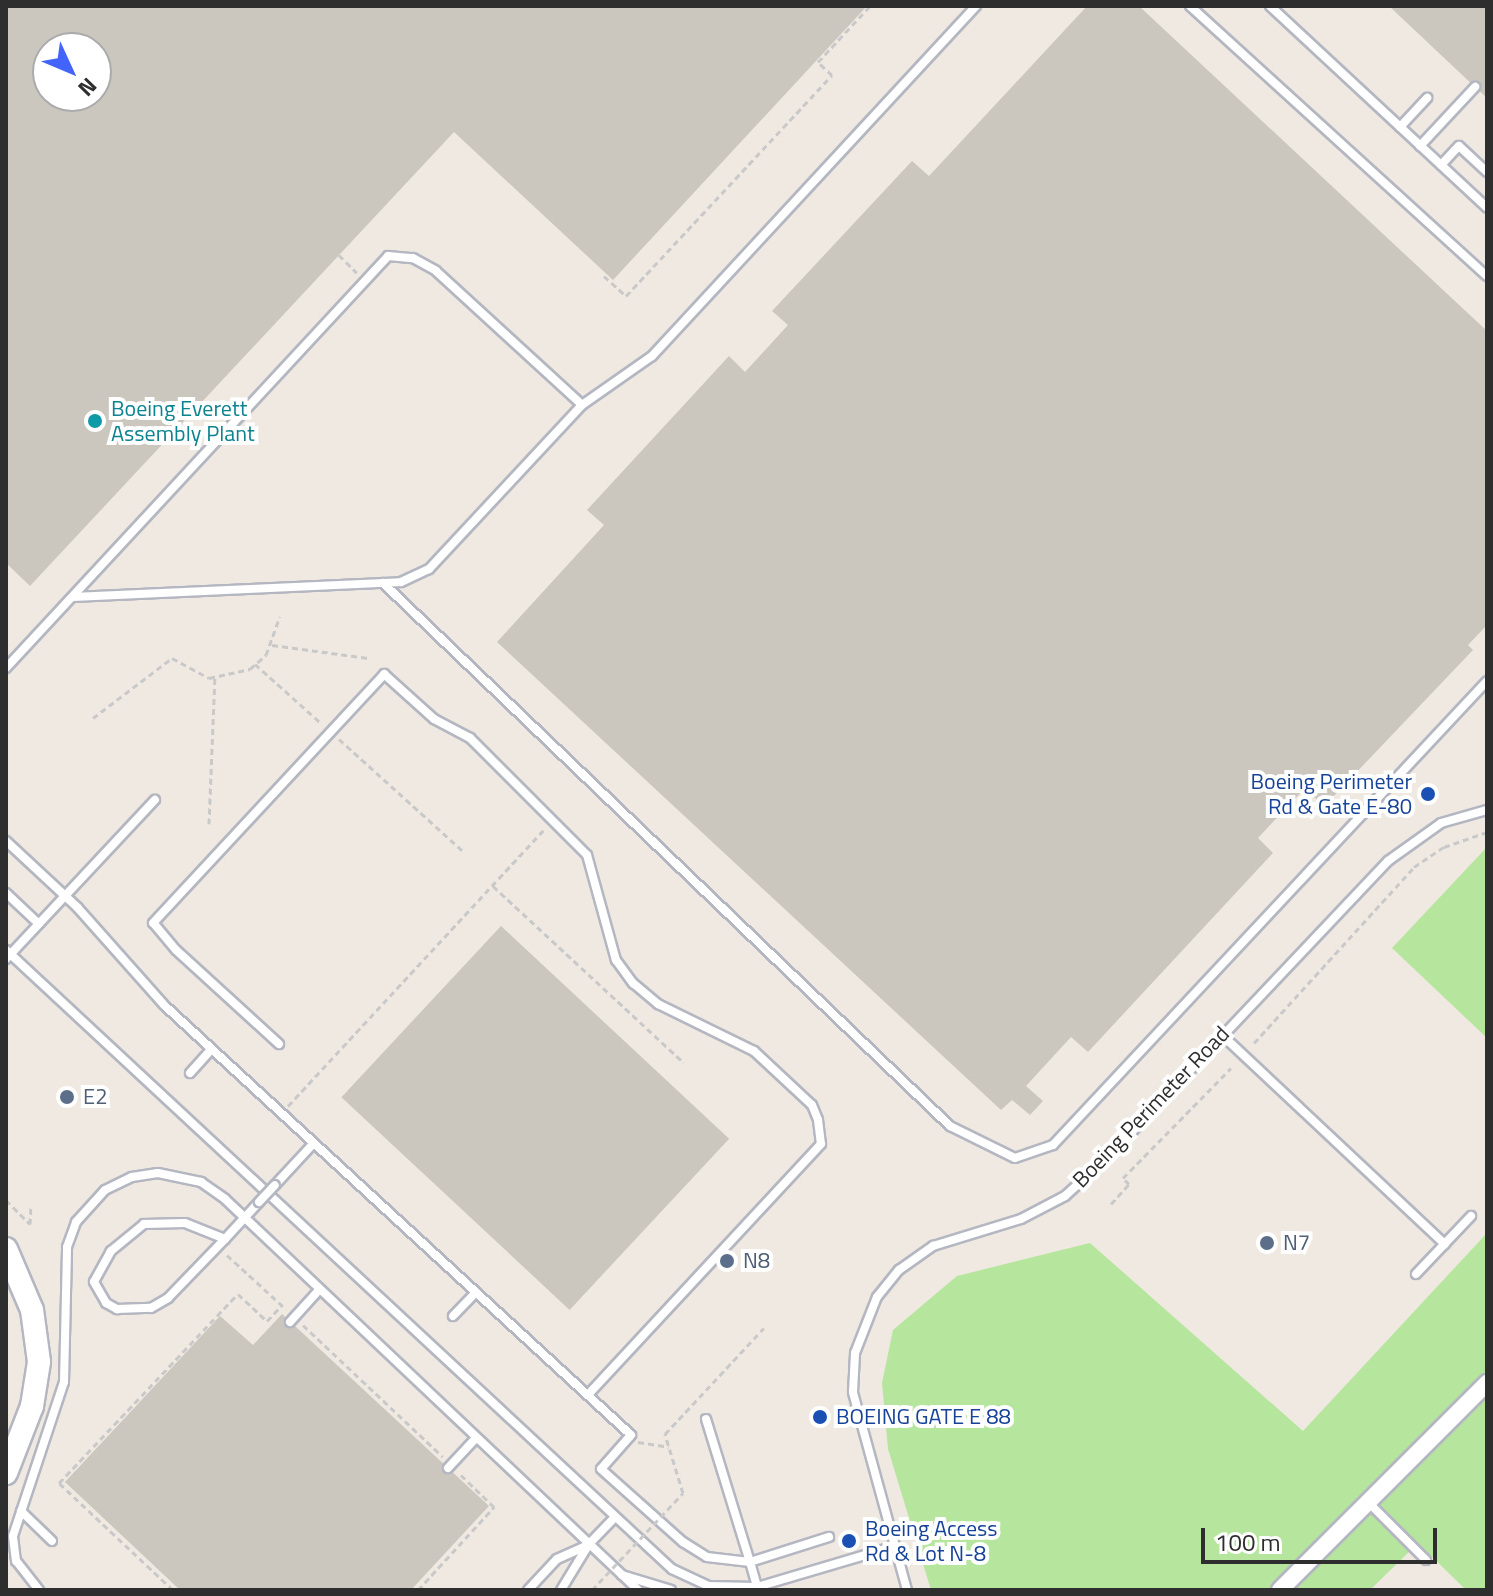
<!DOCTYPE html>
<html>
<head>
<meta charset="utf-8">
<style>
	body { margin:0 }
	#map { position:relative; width:1493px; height:1596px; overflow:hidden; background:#efe9e1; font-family:"Titillium Web",sans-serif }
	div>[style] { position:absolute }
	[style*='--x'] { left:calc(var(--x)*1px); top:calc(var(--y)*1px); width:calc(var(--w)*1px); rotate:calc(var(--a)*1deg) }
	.green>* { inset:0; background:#b6e59e }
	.building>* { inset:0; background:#cbc7bf; transform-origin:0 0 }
	.path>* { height:3px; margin-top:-1.5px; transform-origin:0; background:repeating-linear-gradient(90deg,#c9c9c9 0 6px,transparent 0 10px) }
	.roads { filter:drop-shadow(2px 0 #b4b7c1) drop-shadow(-2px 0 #b4b7c1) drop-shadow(0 2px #b4b7c1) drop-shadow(0 -2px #b4b7c1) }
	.lane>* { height:8px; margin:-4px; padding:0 4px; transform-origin:4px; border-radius:4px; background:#fff }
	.street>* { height:16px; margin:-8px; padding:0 8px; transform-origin:8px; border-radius:8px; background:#fff }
	.secondary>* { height:22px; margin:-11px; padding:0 11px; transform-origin:11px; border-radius:11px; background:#fff }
	.path-bridge>* { height:3px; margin-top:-1.5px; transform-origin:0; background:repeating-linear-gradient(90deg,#c9c9c9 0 6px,transparent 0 10px) }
	.bridges { filter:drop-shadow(2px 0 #b4b7c1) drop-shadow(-2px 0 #b4b7c1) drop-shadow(0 2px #b4b7c1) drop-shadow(0 -2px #b4b7c1) }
	.lane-bridge>* { height:8px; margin:-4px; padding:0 4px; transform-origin:4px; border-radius:4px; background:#fff }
	.dots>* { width:22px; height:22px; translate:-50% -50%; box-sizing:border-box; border:4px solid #fff; border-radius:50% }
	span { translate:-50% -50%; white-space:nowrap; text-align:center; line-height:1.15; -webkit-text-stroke:8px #fff; paint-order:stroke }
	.culture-label { font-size:22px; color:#0d838f }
	.left { translate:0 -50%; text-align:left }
	.transit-label { font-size:22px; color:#164399 }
	.right { translate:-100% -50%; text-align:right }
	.service-label { font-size:22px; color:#4e5e75 }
	.street-label { font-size:22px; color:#2e2e2e }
	.frame { position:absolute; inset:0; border:8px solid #2e2e2e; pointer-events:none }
	.north { position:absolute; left:32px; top:32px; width:80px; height:80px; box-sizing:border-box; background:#fff; border:2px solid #ababab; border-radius:50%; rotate:134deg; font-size:22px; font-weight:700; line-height:32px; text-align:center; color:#2e2e2e }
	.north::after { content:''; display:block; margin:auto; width:28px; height:36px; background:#4264fb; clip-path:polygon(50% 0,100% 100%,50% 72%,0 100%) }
	.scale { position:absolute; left:1201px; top:1528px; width:236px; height:36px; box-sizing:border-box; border:4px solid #2e2e2e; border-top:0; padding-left:10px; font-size:24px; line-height:28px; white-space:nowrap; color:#2e2e2e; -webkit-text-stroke:6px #fff; paint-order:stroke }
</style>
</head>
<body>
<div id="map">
	<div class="green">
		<div style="clip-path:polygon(1487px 847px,1487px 1038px,1392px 948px)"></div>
		<div style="clip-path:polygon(1487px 1233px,1487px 1590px,1466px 1590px,1418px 1543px,1370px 1590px,931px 1590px,888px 1449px,882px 1383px,893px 1330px,957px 1276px,1090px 1243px,1303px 1431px)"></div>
	</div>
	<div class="building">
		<div style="clip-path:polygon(evenodd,6px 6px,867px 6px,613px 280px,454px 132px,30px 586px,6px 563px,6px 6px,48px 48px,96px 48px,96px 96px,48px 96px,48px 48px)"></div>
		<div style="clip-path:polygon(1087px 6px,1139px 6px,1487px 331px,1487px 625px,1468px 645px,1473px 650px,1331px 799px,1327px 795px,1320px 803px,1305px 788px,1258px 838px,1273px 853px,1088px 1052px,1071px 1037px,1026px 1086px,1043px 1101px,1030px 1115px,1012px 1100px,1001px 1110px,497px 642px,604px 525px,587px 510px,729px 356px,745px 372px,788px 325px,772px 311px,912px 161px,929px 176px)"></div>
		<div style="clip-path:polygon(1389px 6px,1487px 6px,1487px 98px,1475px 87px)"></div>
		<div style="left:501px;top:926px;width:312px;height:234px;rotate:43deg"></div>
		<div style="clip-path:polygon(282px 1314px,489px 1506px,411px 1590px,180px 1590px,65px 1482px,220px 1316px,253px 1345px)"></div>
	</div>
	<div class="path">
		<div style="--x:339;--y:255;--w:25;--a:45"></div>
		<div style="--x:604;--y:276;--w:30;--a:42"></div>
		<div style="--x:626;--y:296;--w:302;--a:-47"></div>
		<div style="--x:832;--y:75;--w:19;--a:-137"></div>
		<div style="--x:818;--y:62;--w:76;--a:-47.1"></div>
		<div style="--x:272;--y:645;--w:97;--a:7.7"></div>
		<div style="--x:255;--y:664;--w:89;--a:41.8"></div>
		<div style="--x:93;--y:718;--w:99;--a:-37.2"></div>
		<div style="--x:172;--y:658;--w:42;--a:28.4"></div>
		<div style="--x:209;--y:678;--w:42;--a:-12.4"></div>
		<div style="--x:250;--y:669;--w:21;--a:-41"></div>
		<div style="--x:266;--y:655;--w:41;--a:-70.3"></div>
		<div style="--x:339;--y:739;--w:166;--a:42.1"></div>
		<div style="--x:209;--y:824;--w:147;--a:-87.7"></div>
		<div style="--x:493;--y:886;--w:260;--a:42.8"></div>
		<div style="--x:1254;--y:1043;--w:238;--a:-47.7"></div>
		<div style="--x:1414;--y:867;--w:36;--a:-34"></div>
		<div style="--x:1444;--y:847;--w:46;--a:-19.2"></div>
		<div style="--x:288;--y:1106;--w:376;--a:-47.2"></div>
		<div style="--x:6;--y:1200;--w:34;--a:45"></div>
		<div style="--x:30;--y:1224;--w:17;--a:-87"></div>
		<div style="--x:1111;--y:1204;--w:27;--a:-48"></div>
		<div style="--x:1129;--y:1184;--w:8;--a:-135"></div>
		<div style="--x:1123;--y:1178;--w:154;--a:-45.5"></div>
		<div style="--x:227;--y:1255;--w:80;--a:42.5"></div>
		<div style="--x:303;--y:1325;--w:192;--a:43.3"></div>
		<div style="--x:638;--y:1442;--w:31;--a:9"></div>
		<div style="--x:683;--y:1493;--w:62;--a:-107"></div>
		<div style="--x:665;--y:1434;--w:145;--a:-47"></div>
		<div style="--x:173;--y:1590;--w:156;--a:-136.8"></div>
		<div style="--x:59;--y:1483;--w:260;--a:-46.6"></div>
		<div style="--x:238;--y:1294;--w:40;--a:43"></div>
		<div style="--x:267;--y:1321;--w:22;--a:-47"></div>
		<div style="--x:418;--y:1590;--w:113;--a:-47.5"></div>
		<div style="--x:494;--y:1507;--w:47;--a:-135.9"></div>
	</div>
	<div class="roads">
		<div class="lane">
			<div style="--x:1190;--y:6;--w:401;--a:42.3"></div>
			<div style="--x:1270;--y:6;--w:296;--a:42.9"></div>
			<div style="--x:1400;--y:127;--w:40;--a:-47"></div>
			<div style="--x:1420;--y:146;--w:81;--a:-47"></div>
			<div style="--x:1441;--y:165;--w:26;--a:-47"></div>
			<div style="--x:1459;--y:146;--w:38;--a:43"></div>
			<div style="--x:383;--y:583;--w:785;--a:43.76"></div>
			<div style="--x:950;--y:1126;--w:72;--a:26.2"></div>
			<div style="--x:1015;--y:1158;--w:40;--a:-18.9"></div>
			<div style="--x:1053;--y:1145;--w:635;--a:-46.91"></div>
			<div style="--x:73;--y:597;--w:328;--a:-2.6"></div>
			<div style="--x:401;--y:582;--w:31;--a:-25"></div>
			<div style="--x:429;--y:569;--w:224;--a:-47"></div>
			<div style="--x:582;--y:405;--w:85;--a:-35"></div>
			<div style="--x:652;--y:356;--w:477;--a:-47.2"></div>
			<div style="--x:6;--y:668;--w:562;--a:-47.16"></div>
			<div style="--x:388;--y:256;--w:25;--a:5"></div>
			<div style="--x:413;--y:258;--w:26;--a:29"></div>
			<div style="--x:436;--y:271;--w:198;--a:42.5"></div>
			<div style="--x:6;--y:841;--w:97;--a:42.9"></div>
			<div style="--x:77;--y:907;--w:131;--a:48.4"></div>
			<div style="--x:164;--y:1005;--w:635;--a:42.64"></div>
			<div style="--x:631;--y:1435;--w:45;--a:131.4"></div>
			<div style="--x:601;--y:1469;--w:110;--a:41.7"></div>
			<div style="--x:683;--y:1542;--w:28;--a:32"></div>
			<div style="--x:707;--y:1557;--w:43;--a:6.6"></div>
			<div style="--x:750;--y:1562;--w:26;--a:74"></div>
			<div style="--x:6;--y:893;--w:45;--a:43.2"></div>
			<div style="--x:6;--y:950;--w:909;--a:42.91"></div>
			<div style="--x:672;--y:1569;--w:40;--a:25"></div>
			<div style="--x:708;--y:1586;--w:49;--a:1.2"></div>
			<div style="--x:757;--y:1587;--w:144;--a:-16.5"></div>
			<div style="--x:6;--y:959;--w:218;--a:-46.9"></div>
			<div style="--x:1221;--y:1034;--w:307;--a:43.2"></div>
			<div style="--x:279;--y:1044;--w:139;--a:-137.6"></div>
			<div style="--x:176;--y:950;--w:35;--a:-130"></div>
			<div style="--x:153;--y:923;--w:340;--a:-47.1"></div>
			<div style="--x:384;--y:674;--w:67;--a:42"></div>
			<div style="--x:434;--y:719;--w:41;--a:27.8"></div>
			<div style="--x:470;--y:738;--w:165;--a:45"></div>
			<div style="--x:587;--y:855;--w:109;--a:74.6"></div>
			<div style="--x:616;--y:960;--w:29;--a:54"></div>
			<div style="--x:633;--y:983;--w:33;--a:40"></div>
			<div style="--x:658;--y:1004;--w:107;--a:26.1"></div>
			<div style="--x:754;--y:1051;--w:79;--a:43"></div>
			<div style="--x:812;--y:1105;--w:16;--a:68"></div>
			<div style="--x:818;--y:1120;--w:24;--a:83"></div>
			<div style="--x:821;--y:1144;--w:342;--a:132.9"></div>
			<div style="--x:190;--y:1073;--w:31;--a:-48"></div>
			<div style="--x:275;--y:1185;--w:54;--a:-47.2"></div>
			<div style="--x:225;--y:1239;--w:43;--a:-158.2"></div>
			<div style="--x:185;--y:1223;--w:41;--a:178.6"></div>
			<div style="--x:144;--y:1224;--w:43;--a:140.7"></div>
			<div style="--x:111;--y:1251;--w:35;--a:119"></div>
			<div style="--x:94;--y:1282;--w:24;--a:60"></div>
			<div style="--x:106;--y:1303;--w:13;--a:29"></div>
			<div style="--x:117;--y:1309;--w:34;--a:-2"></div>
			<div style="--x:151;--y:1308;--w:20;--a:-30"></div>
			<div style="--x:168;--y:1298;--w:82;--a:-46"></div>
			<div style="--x:225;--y:1239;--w:50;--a:-47.4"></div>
			<div style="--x:1416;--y:1274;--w:80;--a:-46.5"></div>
			<div style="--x:453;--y:1316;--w:32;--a:-46"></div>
			<div style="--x:290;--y:1322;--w:43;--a:-47.8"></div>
			<div style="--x:706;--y:1419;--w:150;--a:72.9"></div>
			<div style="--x:750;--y:1562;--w:83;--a:-17.6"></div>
			<div style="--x:448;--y:1468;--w:41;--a:-47"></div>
			<div style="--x:1368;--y:1502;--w:82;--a:45"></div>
			<div style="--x:21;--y:1511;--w:43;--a:44.1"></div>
			<div style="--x:622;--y:1575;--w:51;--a:17"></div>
			<div style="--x:39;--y:1590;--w:37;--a:-128"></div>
			<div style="--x:16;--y:1561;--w:25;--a:-97"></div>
			<div style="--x:13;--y:1536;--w:162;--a:-71.7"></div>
			<div style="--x:64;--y:1382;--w:135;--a:-88.7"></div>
			<div style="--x:67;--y:1247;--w:27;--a:-70"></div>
			<div style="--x:76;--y:1222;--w:43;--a:-47.8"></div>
			<div style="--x:105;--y:1190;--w:30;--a:-26"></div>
			<div style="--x:132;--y:1177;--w:26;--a:-9"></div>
			<div style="--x:158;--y:1173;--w:44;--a:11.8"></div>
			<div style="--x:201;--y:1182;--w:29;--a:35"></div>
			<div style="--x:225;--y:1199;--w:569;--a:43.43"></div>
			<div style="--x:528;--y:1590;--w:42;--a:-46.9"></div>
			<div style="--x:557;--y:1559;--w:35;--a:-24"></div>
			<div style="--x:561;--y:1590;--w:54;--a:-58.7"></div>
			<div style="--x:589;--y:1544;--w:37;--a:-46"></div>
			<div style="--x:907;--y:1590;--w:205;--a:-105.3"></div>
			<div style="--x:853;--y:1392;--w:39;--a:-87"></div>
			<div style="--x:855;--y:1353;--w:60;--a:-68.6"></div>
			<div style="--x:877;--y:1297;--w:35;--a:-51"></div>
			<div style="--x:899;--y:1270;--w:42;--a:-35.2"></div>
			<div style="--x:933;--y:1246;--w:92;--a:-17.1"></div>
			<div style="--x:1021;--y:1219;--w:50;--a:-27.6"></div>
			<div style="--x:1065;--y:1196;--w:58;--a:-42.2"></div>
			<div style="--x:1108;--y:1157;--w:407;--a:-46.6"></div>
			<div style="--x:1388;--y:861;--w:65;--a:-35.6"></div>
			<div style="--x:1441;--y:823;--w:48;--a:-15.8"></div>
		</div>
		<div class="street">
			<div style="--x:1280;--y:1590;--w:293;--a:-45"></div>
		</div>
		<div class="secondary">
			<div style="--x:6;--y:1249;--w:66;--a:66.9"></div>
			<div style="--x:32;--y:1310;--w:52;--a:82.3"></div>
			<div style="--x:39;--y:1362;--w:45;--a:99"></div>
			<div style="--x:32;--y:1406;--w:72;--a:111.2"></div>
		</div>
	</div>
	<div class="path-bridge">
		<div style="--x:592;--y:1590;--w:133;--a:-46.8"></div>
	</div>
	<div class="bridges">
		<div class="lane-bridge">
			<div style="--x:259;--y:1202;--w:23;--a:-47"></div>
		</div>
	</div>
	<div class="dots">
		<div style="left:95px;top:421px;background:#0f9aa8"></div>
		<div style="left:1428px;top:794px;background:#1a4fb4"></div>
		<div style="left:67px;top:1097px;background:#5c6f8a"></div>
		<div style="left:1267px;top:1243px;background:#5c6f8a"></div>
		<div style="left:727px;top:1261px;background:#5c6f8a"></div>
		<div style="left:820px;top:1417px;background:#1a4fb4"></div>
		<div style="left:849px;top:1541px;background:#1a4fb4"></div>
	</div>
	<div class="culture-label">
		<span class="left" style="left:111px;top:421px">Boeing Everett<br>Assembly Plant</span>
	</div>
	<div class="transit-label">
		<span class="right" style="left:1412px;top:794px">Boeing Perimeter<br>Rd &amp; Gate E-80</span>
		<span class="left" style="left:836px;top:1417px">BOEING GATE E 88</span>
		<span class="left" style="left:865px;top:1541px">Boeing Access<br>Rd &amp; Lot N-8</span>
	</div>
	<div class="service-label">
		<span class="left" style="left:83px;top:1097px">E2</span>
		<span class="left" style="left:1283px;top:1243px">N7</span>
		<span class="left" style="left:743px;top:1261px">N8</span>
	</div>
	<div class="street-label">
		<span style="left:1151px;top:1107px;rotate:-46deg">Boeing Perimeter Road</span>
	</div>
	<div class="frame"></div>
	<div class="north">N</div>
	<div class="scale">100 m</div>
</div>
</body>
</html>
